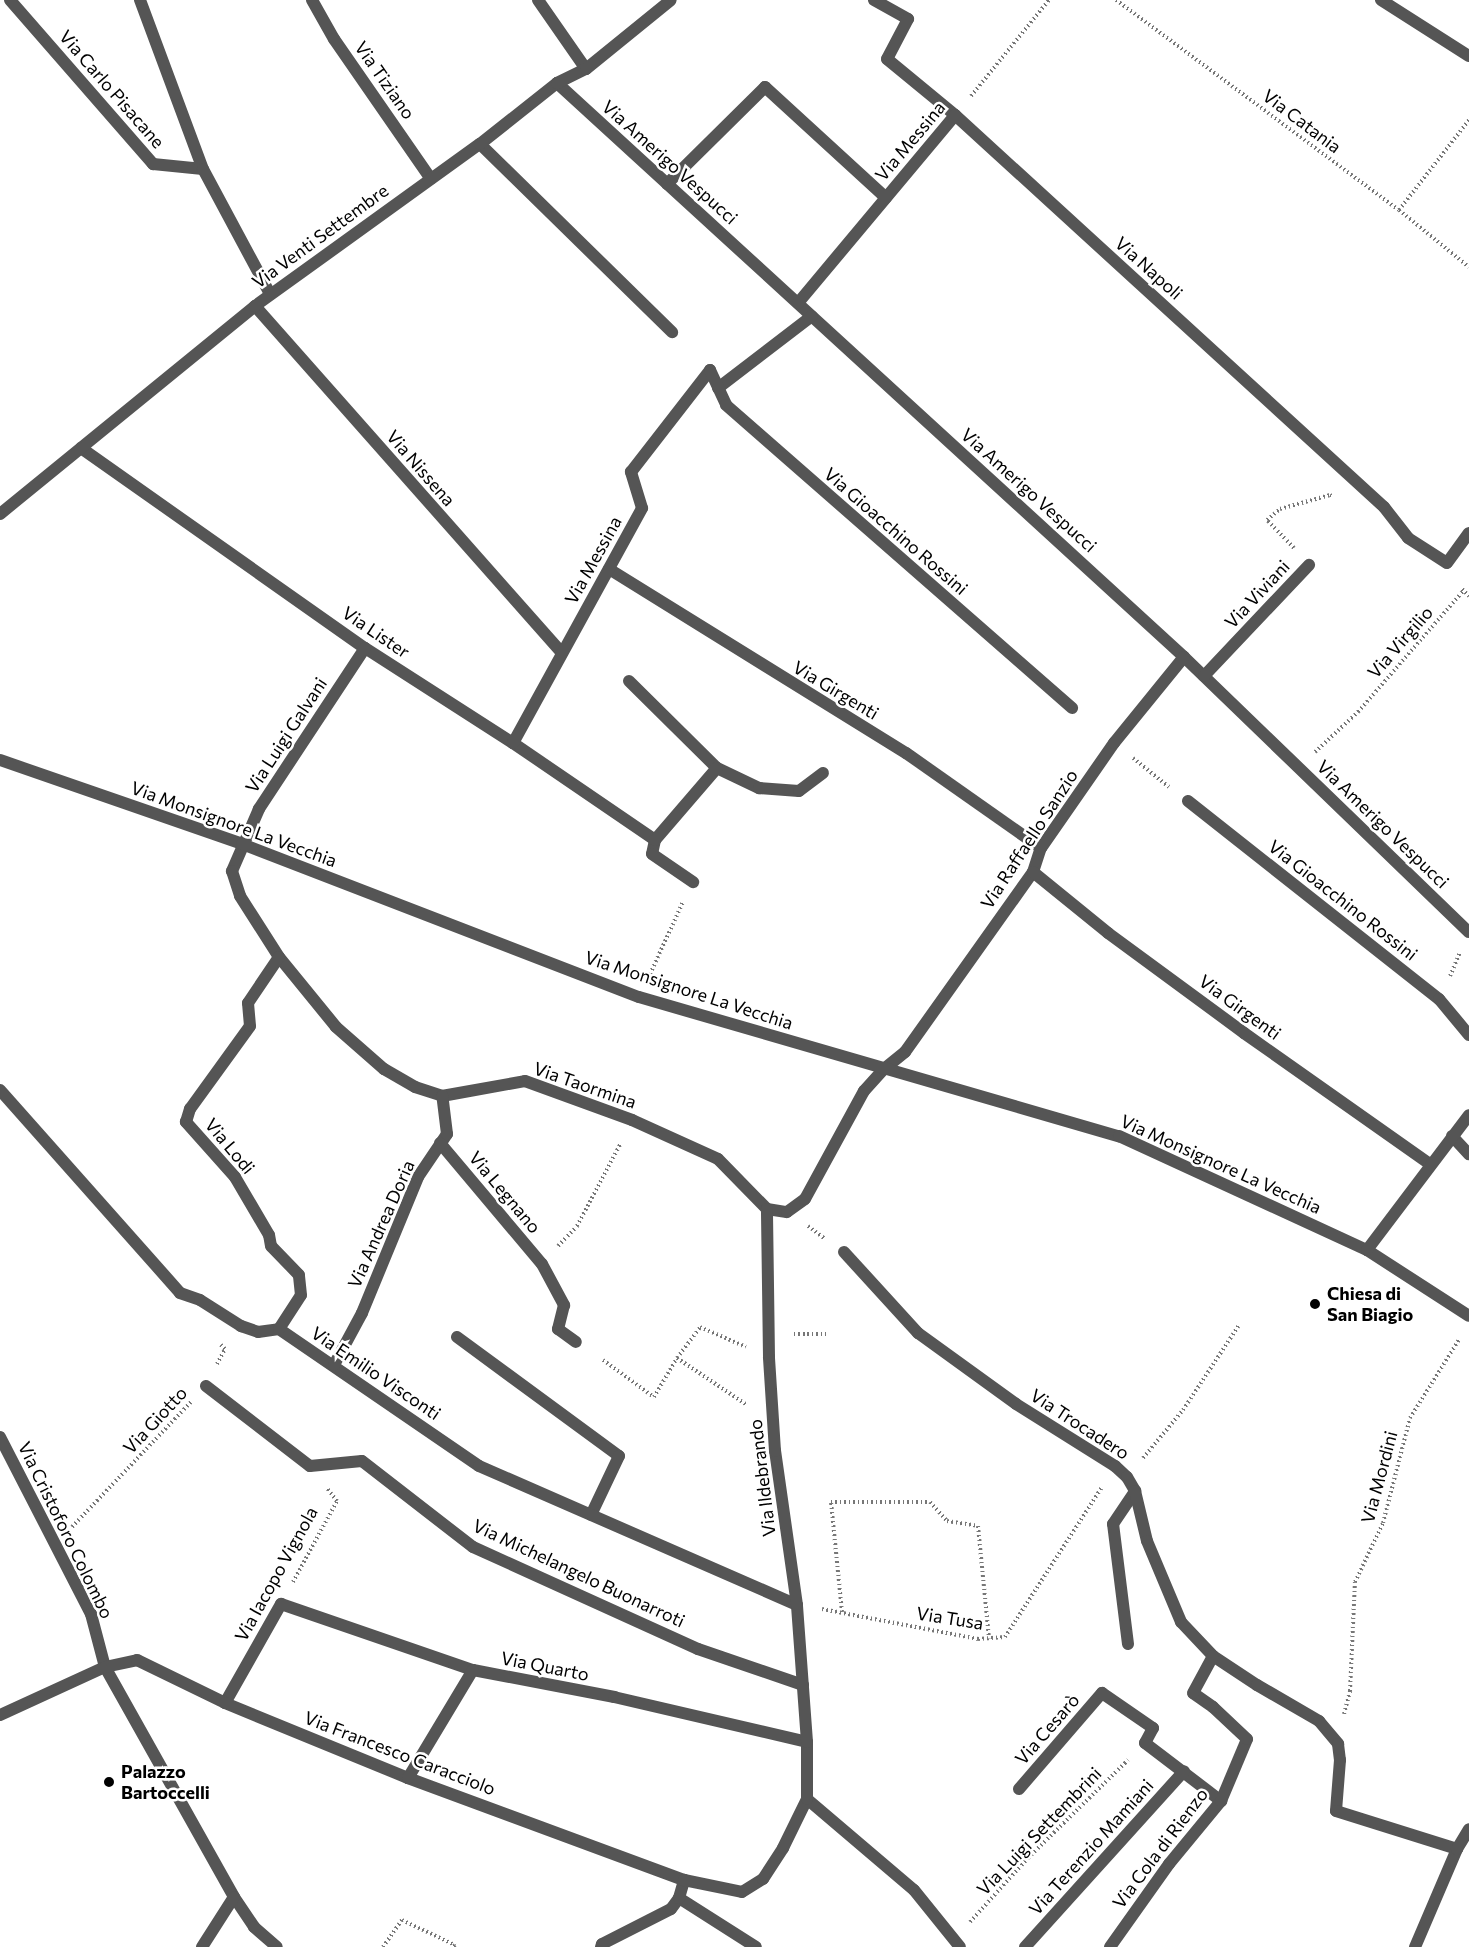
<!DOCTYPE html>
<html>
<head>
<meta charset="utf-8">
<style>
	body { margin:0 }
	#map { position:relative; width:1469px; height:1947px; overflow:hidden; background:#fff; font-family:Commissioner,sans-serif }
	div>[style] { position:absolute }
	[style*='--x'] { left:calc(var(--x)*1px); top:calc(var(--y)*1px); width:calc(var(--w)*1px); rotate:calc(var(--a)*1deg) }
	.path>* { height:4px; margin-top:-2px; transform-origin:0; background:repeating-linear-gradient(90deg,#777 0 1.5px,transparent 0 4.5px) }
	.service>* { height:12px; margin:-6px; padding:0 6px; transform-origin:6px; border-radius:6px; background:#555 }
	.minor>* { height:12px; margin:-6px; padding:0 6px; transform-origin:6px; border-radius:6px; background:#555 }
	.tertiary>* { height:12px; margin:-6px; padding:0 6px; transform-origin:6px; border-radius:6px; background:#555 }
	.dots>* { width:16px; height:16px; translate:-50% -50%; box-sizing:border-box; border:3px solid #fff; border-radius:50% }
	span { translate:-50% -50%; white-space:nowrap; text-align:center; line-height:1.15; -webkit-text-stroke:5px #fff; paint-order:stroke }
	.street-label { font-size:18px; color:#000 }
	.poi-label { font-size:18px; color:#000; font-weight:700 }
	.left { translate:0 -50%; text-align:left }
</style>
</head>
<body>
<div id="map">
	<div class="path">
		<div style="--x:1116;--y:0;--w:352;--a:36.6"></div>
		<div style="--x:1399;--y:210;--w:90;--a:39.2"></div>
		<div style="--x:971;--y:96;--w:124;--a:-50.9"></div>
		<div style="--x:1399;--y:210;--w:114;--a:-52.1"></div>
		<div style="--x:1294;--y:548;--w:39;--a:-134"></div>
		<div style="--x:1267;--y:520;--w:17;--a:-40"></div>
		<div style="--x:1280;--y:509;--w:52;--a:-15.6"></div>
		<div style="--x:1330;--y:495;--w:4;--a:27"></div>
		<div style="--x:1462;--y:589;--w:10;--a:45"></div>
		<div style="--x:1315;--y:752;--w:59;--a:-42.9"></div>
		<div style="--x:1358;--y:712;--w:160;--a:-49"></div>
		<div style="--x:1133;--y:758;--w:46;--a:38.9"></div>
		<div style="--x:650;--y:974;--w:79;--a:-65.4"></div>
		<div style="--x:1450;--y:976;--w:25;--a:-67"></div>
		<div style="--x:808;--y:1226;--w:20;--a:37"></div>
		<div style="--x:558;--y:1246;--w:28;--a:-46"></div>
		<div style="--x:577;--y:1226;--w:94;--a:-62.1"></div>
		<div style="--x:794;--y:1334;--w:32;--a:0"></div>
		<div style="--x:677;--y:1358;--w:39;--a:-53"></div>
		<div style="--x:700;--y:1327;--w:50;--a:23.5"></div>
		<div style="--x:603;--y:1360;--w:63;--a:36"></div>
		<div style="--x:654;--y:1397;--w:45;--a:-59.5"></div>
		<div style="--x:677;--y:1358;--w:84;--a:33.9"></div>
		<div style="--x:217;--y:1364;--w:17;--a:-62"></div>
		<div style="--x:225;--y:1349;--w:6;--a:-135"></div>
		<div style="--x:1143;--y:1458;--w:62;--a:-50.2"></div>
		<div style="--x:1183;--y:1410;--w:102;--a:-56.6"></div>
		<div style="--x:72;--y:1527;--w:173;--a:-46.4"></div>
		<div style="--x:293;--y:1582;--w:92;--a:-61.5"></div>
		<div style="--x:337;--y:1501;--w:16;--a:-128"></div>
		<div style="--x:822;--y:1609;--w:159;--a:10.9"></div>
		<div style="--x:978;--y:1639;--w:27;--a:-4"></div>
		<div style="--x:1005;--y:1637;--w:179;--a:-57.1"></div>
		<div style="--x:842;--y:1612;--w:111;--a:-95.7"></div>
		<div style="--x:831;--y:1502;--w:99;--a:0"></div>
		<div style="--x:930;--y:1502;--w:25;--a:48"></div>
		<div style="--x:947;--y:1521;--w:31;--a:9"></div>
		<div style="--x:978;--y:1526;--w:113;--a:84.4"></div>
		<div style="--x:1344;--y:1714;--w:24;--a:-75"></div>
		<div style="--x:1350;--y:1691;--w:109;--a:-87.4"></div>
		<div style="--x:1355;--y:1582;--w:65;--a:-64.6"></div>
		<div style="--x:1383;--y:1523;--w:108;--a:-75.6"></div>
		<div style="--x:1410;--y:1418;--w:94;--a:-58"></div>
		<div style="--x:970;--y:1922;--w:86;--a:-47.8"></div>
		<div style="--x:1028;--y:1858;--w:140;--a:-44.4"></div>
		<div style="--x:383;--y:1947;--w:33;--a:-55"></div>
		<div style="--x:402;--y:1920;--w:59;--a:25.3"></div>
		<div style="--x:455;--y:1945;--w:3;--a:135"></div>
	</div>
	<div class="service">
		<div style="--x:457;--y:1337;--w:201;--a:36.3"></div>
		<div style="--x:619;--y:1456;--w:65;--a:115.4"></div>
		<div style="--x:1128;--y:1644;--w:121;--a:-97.1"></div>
		<div style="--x:1113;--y:1524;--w:40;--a:-56"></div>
	</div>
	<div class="minor">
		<div style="--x:10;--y:0;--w:218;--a:48.9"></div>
		<div style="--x:153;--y:164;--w:50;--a:5.7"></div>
		<div style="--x:140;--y:0;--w:180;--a:69.6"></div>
		<div style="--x:203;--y:169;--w:142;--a:61.8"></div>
		<div style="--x:312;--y:0;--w:45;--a:60.6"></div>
		<div style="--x:334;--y:39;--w:170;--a:55.3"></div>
		<div style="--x:538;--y:0;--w:84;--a:55.2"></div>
		<div style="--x:874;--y:0;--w:39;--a:29"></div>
		<div style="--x:908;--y:19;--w:45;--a:117.7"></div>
		<div style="--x:887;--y:59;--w:88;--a:39.5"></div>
		<div style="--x:955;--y:115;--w:581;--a:42.42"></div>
		<div style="--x:1384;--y:507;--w:39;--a:52"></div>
		<div style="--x:1408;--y:538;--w:46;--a:32.7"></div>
		<div style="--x:1447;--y:563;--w:37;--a:-54"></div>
		<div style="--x:1381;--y:0;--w:104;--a:32.5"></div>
		<div style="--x:557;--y:83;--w:850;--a:42.47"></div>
		<div style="--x:1184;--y:657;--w:396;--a:44"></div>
		<div style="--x:480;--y:144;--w:269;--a:44.4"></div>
		<div style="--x:667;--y:184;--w:138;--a:-44.7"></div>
		<div style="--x:765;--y:87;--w:164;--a:42.5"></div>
		<div style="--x:798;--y:303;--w:245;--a:-50.1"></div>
		<div style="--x:255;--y:306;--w:463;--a:48.5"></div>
		<div style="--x:718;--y:388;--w:118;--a:-37.5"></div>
		<div style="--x:81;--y:448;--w:347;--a:35.2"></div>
		<div style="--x:365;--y:648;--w:176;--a:32.7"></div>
		<div style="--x:513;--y:743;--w:172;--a:34.3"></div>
		<div style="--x:655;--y:840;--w:14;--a:102"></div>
		<div style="--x:652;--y:854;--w:50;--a:34.3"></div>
		<div style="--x:0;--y:514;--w:329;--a:-39.2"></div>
		<div style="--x:255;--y:306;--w:277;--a:-35.8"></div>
		<div style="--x:480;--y:144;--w:98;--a:-38.4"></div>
		<div style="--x:557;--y:83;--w:32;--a:-26"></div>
		<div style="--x:586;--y:69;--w:109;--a:-39.1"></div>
		<div style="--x:609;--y:569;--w:349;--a:31.8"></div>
		<div style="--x:906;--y:753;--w:165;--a:35.1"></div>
		<div style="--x:365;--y:648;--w:193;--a:123.4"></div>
		<div style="--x:259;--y:809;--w:68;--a:113.5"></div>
		<div style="--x:232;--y:871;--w:26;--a:72"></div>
		<div style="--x:240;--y:896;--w:72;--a:57.4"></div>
		<div style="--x:279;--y:957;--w:90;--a:50.8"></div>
		<div style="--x:336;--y:1027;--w:64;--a:41.2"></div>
		<div style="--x:384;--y:1069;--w:36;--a:30"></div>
		<div style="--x:415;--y:1087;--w:28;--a:18"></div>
		<div style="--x:442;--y:1096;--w:84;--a:-10.2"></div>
		<div style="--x:525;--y:1081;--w:114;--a:20"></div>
		<div style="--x:632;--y:1120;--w:94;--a:24.4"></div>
		<div style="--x:718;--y:1159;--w:70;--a:45.6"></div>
		<div style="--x:767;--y:1209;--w:20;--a:9"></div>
		<div style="--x:787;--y:1212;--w:22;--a:-36"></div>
		<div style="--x:805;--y:1199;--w:123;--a:-61.4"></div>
		<div style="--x:864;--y:1091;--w:30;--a:-48"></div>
		<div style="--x:884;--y:1069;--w:27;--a:-39"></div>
		<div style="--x:905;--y:1052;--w:221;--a:-54.6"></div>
		<div style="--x:1033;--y:872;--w:25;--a:-72"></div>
		<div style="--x:1041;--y:848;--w:128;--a:-55.2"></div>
		<div style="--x:1114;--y:743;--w:111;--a:-50.9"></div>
		<div style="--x:1204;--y:676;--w:153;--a:-46.6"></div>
		<div style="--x:629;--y:681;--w:124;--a:44.7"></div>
		<div style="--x:717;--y:768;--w:47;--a:25.5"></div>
		<div style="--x:759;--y:788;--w:40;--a:4.3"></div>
		<div style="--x:799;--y:791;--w:30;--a:-37"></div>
		<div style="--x:513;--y:743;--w:268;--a:-61.2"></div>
		<div style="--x:642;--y:508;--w:38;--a:-107"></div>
		<div style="--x:631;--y:472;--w:129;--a:-52.2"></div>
		<div style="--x:710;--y:370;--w:38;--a:65"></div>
		<div style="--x:726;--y:405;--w:460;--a:41.2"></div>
		<div style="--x:0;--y:760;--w:256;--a:19.1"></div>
		<div style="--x:242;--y:844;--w:425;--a:21.1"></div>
		<div style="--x:639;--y:997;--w:500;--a:16.2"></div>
		<div style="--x:1119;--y:1136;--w:273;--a:24.7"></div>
		<div style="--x:1367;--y:1250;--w:121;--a:32.9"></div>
		<div style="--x:1188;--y:801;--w:320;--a:38.3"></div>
		<div style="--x:1439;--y:999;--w:47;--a:50.2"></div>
		<div style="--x:655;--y:840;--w:95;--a:-49.3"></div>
		<div style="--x:1033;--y:872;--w:97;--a:39.1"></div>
		<div style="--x:1108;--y:933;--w:169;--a:36.3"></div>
		<div style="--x:1244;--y:1033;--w:228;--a:35.2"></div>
		<div style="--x:0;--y:1090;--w:271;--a:48.4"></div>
		<div style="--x:180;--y:1293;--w:21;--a:19"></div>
		<div style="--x:200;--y:1300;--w:49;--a:32.4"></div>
		<div style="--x:241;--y:1326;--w:18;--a:19"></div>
		<div style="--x:258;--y:1332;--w:21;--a:-8"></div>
		<div style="--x:279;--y:1329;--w:242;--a:34.4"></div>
		<div style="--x:479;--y:1466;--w:347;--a:23.6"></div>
		<div style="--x:1452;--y:1136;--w:25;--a:47"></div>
		<div style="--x:440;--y:1143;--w:158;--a:49.9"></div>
		<div style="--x:542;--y:1264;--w:47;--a:61.8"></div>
		<div style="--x:564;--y:1305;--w:25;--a:104"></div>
		<div style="--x:558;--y:1329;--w:22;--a:36"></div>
		<div style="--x:1367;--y:1250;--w:169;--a:-52.9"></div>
		<div style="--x:844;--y:1252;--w:110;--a:47.6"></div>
		<div style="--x:918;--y:1333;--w:121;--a:35.9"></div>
		<div style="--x:1016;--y:1404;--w:117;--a:32.1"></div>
		<div style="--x:1115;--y:1466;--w:16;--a:43"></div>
		<div style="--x:1127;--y:1477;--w:16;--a:60"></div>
		<div style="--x:1135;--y:1491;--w:51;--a:76.5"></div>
		<div style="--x:1147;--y:1541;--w:88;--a:67.2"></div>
		<div style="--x:1181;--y:1622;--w:47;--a:46.7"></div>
		<div style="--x:1213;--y:1656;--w:53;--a:33.4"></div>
		<div style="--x:1257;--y:1685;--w:72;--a:30.1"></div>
		<div style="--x:1319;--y:1721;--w:30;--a:50"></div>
		<div style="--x:1338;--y:1744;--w:16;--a:83"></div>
		<div style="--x:1340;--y:1760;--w:51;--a:94.5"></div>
		<div style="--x:1336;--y:1811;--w:127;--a:17.4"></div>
		<div style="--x:279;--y:1329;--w:40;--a:-57.1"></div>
		<div style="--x:301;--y:1295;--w:20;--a:-96"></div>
		<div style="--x:299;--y:1275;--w:40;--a:-134"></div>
		<div style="--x:271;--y:1246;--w:11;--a:-100"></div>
		<div style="--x:269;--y:1235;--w:67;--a:-120.4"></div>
		<div style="--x:235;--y:1177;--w:74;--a:-131.7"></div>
		<div style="--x:186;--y:1122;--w:14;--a:-73"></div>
		<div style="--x:190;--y:1109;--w:102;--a:-54.1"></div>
		<div style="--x:250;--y:1026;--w:23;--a:-95"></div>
		<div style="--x:248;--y:1003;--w:55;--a:-56"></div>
		<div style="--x:334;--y:1365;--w:59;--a:-61.7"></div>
		<div style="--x:362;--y:1313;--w:147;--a:-67.6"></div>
		<div style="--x:418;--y:1177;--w:52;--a:-56"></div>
		<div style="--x:447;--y:1134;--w:38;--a:-97"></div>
		<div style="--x:206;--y:1386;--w:131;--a:37.6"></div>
		<div style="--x:310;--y:1466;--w:52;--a:-5.5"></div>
		<div style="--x:362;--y:1461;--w:140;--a:37.8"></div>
		<div style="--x:473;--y:1547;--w:247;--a:24.4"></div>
		<div style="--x:698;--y:1649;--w:111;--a:18.9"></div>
		<div style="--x:0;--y:1437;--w:199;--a:62.8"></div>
		<div style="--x:91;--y:1614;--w:55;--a:75.2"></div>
		<div style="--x:105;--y:1667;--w:264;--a:60.7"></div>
		<div style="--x:234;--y:1897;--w:36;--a:56"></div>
		<div style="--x:254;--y:1927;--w:30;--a:41"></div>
		<div style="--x:225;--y:1703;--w:114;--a:-60.5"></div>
		<div style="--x:281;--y:1604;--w:203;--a:19"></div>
		<div style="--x:473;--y:1670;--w:144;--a:10.8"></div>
		<div style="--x:614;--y:1697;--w:198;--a:13.1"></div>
		<div style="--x:0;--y:1715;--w:115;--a:-24.6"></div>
		<div style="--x:105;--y:1667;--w:33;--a:-12"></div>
		<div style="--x:137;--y:1660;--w:98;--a:26"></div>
		<div style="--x:225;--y:1703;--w:198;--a:22.3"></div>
		<div style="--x:408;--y:1778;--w:294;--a:20.3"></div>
		<div style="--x:408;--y:1778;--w:126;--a:-59"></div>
		<div style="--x:1019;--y:1789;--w:127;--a:-49.2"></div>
		<div style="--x:1102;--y:1693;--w:62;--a:34.5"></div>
		<div style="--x:1153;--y:1728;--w:17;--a:118"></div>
		<div style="--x:1145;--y:1743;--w:96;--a:37.3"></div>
		<div style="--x:807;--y:1799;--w:140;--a:40.4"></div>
		<div style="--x:914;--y:1890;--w:73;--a:51.1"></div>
		<div style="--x:679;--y:1898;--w:91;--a:32.5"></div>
		<div style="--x:202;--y:1947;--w:59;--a:-57.4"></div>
		<div style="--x:601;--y:1947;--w:3;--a:-72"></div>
		<div style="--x:602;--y:1944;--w:77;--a:-26.9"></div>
		<div style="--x:671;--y:1909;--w:14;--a:-54"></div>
		<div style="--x:679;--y:1898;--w:19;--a:-74"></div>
		<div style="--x:684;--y:1880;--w:59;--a:11.7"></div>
		<div style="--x:742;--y:1892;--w:25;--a:-32"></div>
		<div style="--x:763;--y:1879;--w:37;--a:-57"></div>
		<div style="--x:783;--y:1848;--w:55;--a:-63.9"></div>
		<div style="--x:807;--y:1799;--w:57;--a:-90"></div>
		<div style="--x:807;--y:1742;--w:137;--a:-94.2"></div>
		<div style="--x:797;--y:1605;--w:156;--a:-98.1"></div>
		<div style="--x:775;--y:1451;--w:94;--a:-93.7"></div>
		<div style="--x:769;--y:1357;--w:148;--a:-90.8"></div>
		<div style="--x:1025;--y:1947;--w:237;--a:-47.9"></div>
		<div style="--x:1110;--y:1947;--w:102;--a:-54.6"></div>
		<div style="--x:1169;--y:1864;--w:82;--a:-50.5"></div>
		<div style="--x:1221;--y:1801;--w:67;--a:-67.2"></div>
		<div style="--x:1247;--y:1739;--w:47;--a:-136.7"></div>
		<div style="--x:1213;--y:1707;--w:24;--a:-145"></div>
		<div style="--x:1193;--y:1693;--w:42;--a:-61.6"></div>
	</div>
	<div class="tertiary">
		<div style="--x:1415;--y:1947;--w:107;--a:-66.8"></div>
		<div style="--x:1457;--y:1849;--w:23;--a:-59"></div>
	</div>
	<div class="dots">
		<div style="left:1315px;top:1304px;background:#000"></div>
		<div style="left:109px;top:1782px;background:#000"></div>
	</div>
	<div class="street-label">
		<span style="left:385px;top:80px;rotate:55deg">Via Tiziano</span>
		<span style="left:112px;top:89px;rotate:49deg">Via Carlo Pisacane</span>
		<span style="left:1302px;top:121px;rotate:37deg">Via Catania</span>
		<span style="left:910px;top:141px;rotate:-50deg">Via Messina</span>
		<span style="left:670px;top:162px;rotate:42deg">Via Amerigo Vespucci</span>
		<span style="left:320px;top:236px;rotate:-36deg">Via Venti Settembre</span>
		<span style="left:1149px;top:268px;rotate:42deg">Via Napoli</span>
		<span style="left:421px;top:468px;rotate:49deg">Via Nissena</span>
		<span style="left:1029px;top:490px;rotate:42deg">Via Amerigo Vespucci</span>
		<span style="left:896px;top:531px;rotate:41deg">Via Gioacchino Rossini</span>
		<span style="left:593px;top:560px;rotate:-61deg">Via Messina</span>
		<span style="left:1257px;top:594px;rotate:-47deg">Via Viviani</span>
		<span style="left:376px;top:632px;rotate:34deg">Via Lister</span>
		<span style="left:1400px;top:642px;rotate:-49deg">Via Virgilio</span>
		<span style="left:836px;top:690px;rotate:31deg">Via Girgenti</span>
		<span style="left:286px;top:735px;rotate:-57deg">Via Luigi Galvani</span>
		<span style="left:234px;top:824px;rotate:20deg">Via Monsignore La Vecchia</span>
		<span style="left:1383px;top:824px;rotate:44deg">Via Amerigo Vespucci</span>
		<span style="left:1029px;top:839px;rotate:-57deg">Via Raffaello Sanzio</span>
		<span style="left:1343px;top:900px;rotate:38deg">Via Gioacchino Rossini</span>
		<span style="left:689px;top:990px;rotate:18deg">Via Monsignore La Vecchia</span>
		<span style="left:1240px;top:1007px;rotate:36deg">Via Girgenti</span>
		<span style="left:585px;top:1085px;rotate:19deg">Via Taormina</span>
		<span style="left:230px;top:1146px;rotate:50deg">Via Lodi</span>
		<span style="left:1221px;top:1164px;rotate:24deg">Via Monsignore La Vecchia</span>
		<span style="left:505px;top:1192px;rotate:50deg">Via Legnano</span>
		<span style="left:381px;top:1224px;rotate:-66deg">Via Andrea Doria</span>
		<span style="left:376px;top:1373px;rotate:34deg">Via Emilio Visconti</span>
		<span style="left:155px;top:1420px;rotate:-47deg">Via Giotto</span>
		<span style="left:1080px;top:1424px;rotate:33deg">Via Trocadero</span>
		<span style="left:1379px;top:1477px;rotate:-75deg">Via Mordini</span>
		<span style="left:762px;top:1478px;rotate:-97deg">Via Ildebrando</span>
		<span style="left:66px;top:1530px;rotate:64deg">Via Cristoforo Colombo</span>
		<span style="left:579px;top:1573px;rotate:25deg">Via Michelangelo Buonarroti</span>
		<span style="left:276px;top:1574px;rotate:-61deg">Via Iacopo Vignola</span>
		<span style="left:950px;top:1618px;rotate:9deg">Via Tusa</span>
		<span style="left:545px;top:1666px;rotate:11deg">Via Quarto</span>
		<span style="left:1047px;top:1729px;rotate:-49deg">Via Cesarò</span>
		<span style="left:400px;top:1753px;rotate:21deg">Via Francesco Caracciolo</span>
		<span style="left:1039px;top:1831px;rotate:-46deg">Via Luigi Settembrini</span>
		<span style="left:1091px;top:1847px;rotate:-48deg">Via Terenzio Mamiani</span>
		<span style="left:1160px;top:1848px;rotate:-53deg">Via Cola di Rienzo</span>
	</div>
	<div class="poi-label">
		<span class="left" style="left:1327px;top:1304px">Chiesa di<br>San Biagio</span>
		<span class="left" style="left:121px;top:1782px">Palazzo<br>Bartoccelli</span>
	</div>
</div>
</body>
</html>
